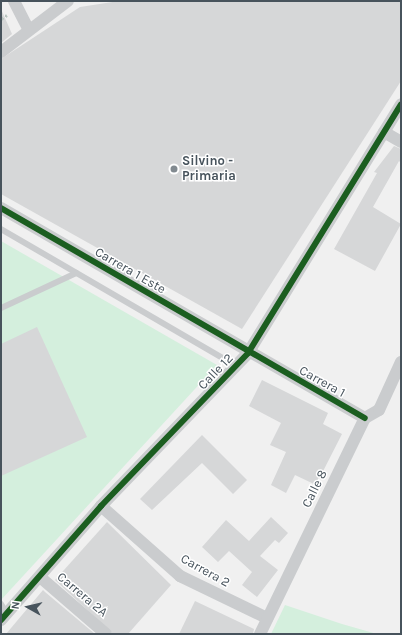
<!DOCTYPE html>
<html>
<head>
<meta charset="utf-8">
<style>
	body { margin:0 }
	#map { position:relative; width:402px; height:635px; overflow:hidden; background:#f0f0f0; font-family:Karla,sans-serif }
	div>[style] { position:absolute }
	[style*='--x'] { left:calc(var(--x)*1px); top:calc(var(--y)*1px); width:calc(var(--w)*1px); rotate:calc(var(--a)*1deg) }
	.green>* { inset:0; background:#d4efdd }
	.building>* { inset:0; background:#d6d7d8 }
	.path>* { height:2.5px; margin-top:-1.25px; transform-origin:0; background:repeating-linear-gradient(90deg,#b7c4bf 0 3px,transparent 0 5px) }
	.lane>* { height:6px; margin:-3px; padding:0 3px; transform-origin:3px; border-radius:3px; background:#caccce }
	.street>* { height:12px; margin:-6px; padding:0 6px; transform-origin:6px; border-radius:6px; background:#caccce }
	.cycleway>* { height:6px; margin:-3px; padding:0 3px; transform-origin:3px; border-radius:3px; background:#1b5e20 }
	.dots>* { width:11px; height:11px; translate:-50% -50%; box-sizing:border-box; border:2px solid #fff; border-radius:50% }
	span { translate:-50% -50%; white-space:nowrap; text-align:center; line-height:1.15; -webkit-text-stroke:3px #fff; paint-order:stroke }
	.poi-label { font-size:13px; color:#47535c; font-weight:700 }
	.left { translate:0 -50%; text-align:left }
	.street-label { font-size:13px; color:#47535c }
	.frame { position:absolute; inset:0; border:2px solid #47535c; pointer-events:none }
	.north { position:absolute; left:8px; top:587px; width:40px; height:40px; -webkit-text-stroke:3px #fff; paint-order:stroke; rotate:278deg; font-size:11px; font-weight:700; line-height:16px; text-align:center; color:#47535c }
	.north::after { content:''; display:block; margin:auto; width:14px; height:18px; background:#47535c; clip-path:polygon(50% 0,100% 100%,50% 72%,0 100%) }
</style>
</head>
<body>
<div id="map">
	<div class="green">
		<div style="clip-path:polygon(1px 241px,217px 365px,1px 600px)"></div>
		<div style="clip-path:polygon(285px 605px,342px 624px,377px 634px,271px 634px)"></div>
	</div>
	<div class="building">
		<div style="clip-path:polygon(119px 1px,401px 1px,401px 81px,242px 329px,1px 194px,1px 59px,80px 7px)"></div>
		<div style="clip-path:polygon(1px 9px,12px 34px,1px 43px)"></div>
		<div style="clip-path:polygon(394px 146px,401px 149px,401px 163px,399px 161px,373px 207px,401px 224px,375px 271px,334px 249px,377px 173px,374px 172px)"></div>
		<div style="clip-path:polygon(37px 327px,87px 437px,1px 476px,1px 344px)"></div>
		<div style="clip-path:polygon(262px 380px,328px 413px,323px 424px,342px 434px,316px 485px,295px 475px,286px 493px,271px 485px,286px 452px,270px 445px,281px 423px,249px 406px)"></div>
		<div style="clip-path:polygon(202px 435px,247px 480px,233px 494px,202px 463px,152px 510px,140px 499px)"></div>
		<div style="clip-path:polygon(271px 517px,288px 533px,279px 543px,275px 540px,260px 556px,278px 570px,257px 597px,242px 585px,252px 572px,229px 551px,218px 562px,202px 547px,226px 520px,249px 541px)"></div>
		<div style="clip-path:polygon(107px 522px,171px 585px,128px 634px,113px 634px,55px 580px)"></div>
		<div style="clip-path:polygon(43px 590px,45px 592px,95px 634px,6px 634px)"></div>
		<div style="clip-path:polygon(195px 601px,254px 629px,253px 634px,179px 634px)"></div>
	</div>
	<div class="path">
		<div style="--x:1;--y:19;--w:7;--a:-34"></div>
	</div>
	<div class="lane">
		<div style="--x:1;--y:229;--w:272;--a:30.2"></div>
		<div style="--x:1;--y:308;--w:83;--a:-25"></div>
		<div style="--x:1;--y:604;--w:12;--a:59"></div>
	</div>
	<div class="street">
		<div style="--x:14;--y:1;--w:31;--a:63"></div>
		<div style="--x:1;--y:52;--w:84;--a:-37.3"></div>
		<div style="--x:384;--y:132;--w:20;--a:30"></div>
		<div style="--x:1;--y:208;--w:420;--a:30"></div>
		<div style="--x:101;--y:506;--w:106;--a:41.5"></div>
		<div style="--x:180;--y:576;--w:97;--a:25.8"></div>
		<div style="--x:40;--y:577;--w:87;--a:40.8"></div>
		<div style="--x:1;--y:620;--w:152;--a:-48.7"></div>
		<div style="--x:101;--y:506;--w:212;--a:-46.1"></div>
		<div style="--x:248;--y:353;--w:292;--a:-58.4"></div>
		<div style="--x:260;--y:634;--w:240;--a:-64.1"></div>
		<div style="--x:365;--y:418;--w:16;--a:-30"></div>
		<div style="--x:379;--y:410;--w:53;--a:-65.4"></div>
	</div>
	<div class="cycleway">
		<div style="--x:1;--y:208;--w:420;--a:30"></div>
		<div style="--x:1;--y:620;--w:152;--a:-48.7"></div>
		<div style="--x:101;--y:506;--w:212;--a:-46.1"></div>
		<div style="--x:248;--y:353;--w:292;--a:-58.4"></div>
	</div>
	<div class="dots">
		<div style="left:174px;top:169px;background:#828a90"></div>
	</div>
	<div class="poi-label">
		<span class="left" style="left:182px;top:169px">Silvino -<br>Primaria</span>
	</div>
	<div class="street-label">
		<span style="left:130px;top:271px;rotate:30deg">Carrera 1 Este</span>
		<span style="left:216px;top:372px;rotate:-46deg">Calle 12</span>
		<span style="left:322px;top:382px;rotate:29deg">Carrera 1</span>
		<span style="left:315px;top:489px;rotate:-64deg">Calle 8</span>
		<span style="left:205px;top:571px;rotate:29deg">Carrera 2</span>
		<span style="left:82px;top:595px;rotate:40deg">Carrera 2A</span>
	</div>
	<div class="frame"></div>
	<div class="north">N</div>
</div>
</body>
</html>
